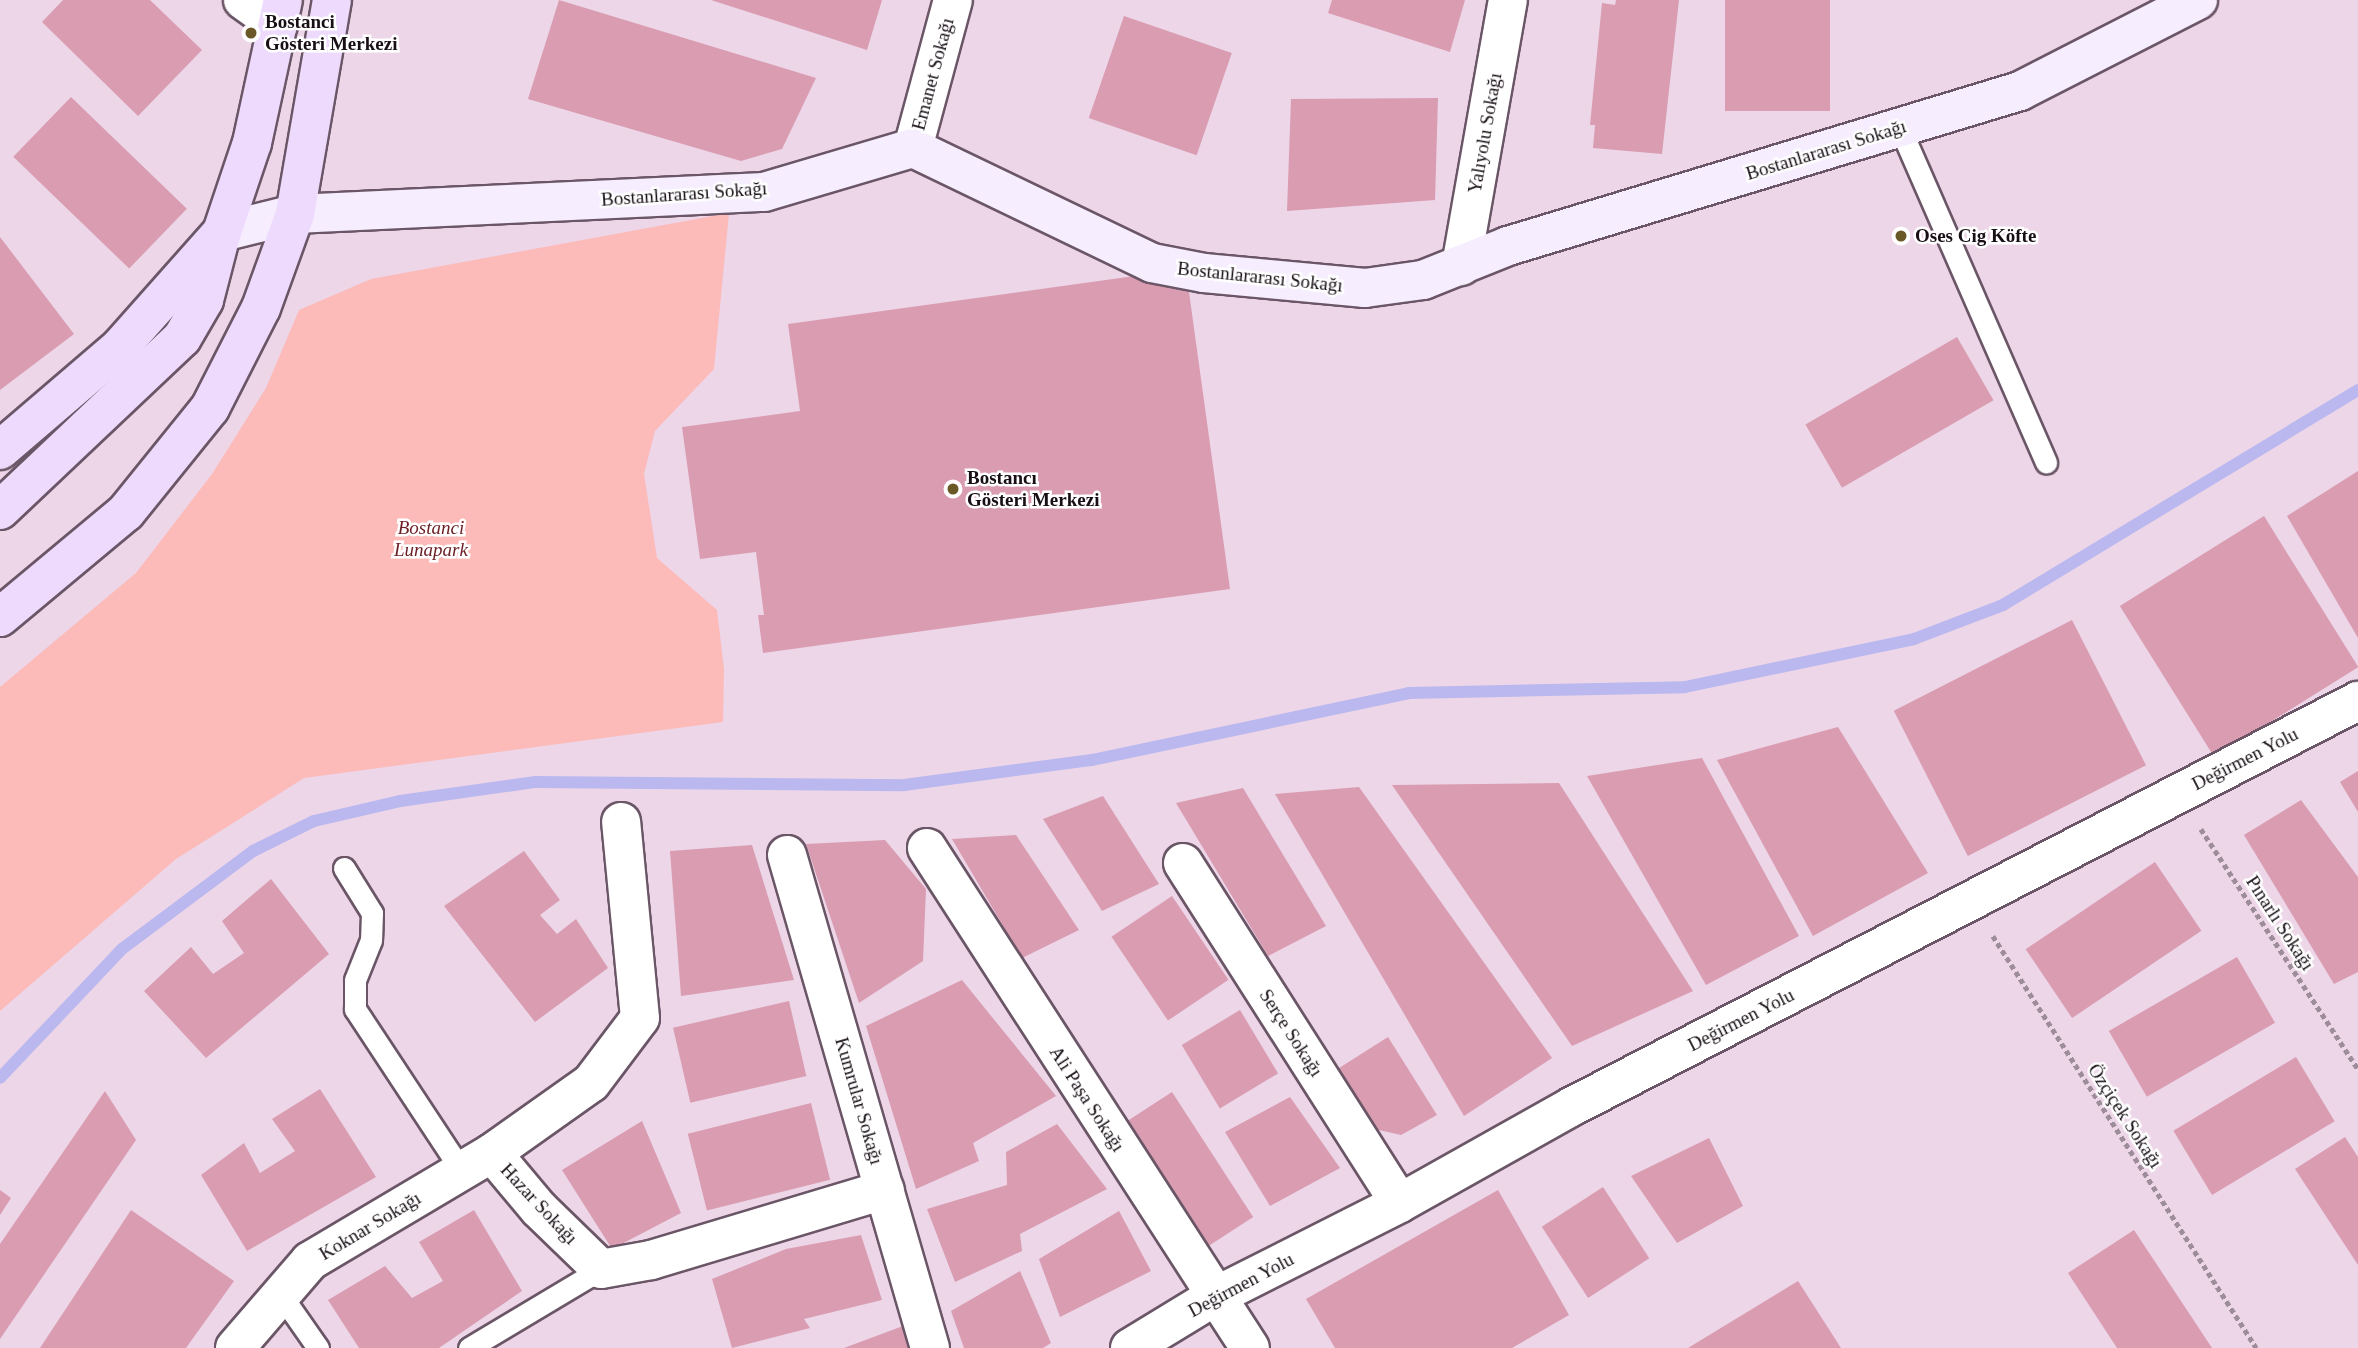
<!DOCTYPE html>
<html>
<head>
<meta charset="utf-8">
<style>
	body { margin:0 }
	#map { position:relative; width:2358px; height:1348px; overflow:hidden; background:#edd6e8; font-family:Georgia,serif }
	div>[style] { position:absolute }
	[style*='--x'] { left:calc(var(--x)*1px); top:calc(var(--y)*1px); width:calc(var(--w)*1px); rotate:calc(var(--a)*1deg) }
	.green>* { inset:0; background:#fcbab9 }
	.stream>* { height:12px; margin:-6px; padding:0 6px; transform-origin:6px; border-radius:6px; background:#bab8ef }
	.building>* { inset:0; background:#d99cb1; transform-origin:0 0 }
	.path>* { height:4.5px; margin-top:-2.25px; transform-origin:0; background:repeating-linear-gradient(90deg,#9d8c99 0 5px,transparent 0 8.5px) }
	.roads { filter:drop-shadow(2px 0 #6a5666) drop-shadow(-2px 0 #6a5666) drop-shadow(0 2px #6a5666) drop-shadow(0 -2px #6a5666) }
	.lane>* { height:21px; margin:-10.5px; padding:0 10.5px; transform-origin:10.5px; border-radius:10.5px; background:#fff }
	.street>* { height:38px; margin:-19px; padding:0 19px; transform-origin:19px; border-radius:19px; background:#fff }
	.secondary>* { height:38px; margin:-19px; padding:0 19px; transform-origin:19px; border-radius:19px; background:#f6edfe }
	.primary>* { height:38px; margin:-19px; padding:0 19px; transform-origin:19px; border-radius:19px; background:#eddafc }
	.dots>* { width:19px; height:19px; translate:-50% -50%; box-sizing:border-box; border:4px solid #fff; border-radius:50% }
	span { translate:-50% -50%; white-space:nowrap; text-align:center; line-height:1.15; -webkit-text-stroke:5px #fff; paint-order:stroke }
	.poi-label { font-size:19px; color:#170f15; font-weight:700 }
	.left { translate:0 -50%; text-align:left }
	.street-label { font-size:19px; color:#170f15 }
	.park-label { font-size:19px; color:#6b1f25; font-style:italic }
</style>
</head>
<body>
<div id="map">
	<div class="green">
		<div style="clip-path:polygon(729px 213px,714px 369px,655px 431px,644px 474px,657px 558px,717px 610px,724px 669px,723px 722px,304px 778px,176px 859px,0 1011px,0 687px,136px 573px,212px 474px,266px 388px,299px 310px,371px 279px)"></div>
	</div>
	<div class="stream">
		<div style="--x:0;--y:1078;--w:178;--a:-46.6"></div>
		<div style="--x:122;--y:949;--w:164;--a:-36.8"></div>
		<div style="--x:253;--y:851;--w:68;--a:-26.2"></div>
		<div style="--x:314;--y:821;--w:88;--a:-13.1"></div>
		<div style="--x:400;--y:801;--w:137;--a:-8"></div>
		<div style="--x:536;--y:782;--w:368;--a:0.5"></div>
		<div style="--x:904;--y:785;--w:190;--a:-7.6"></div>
		<div style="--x:1092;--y:760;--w:324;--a:-11.9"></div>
		<div style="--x:1409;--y:693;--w:276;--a:-1.2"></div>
		<div style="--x:1685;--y:687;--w:234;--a:-11.8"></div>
		<div style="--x:1914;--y:639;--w:95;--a:-20.9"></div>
		<div style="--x:2003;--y:605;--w:415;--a:-31.2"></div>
	</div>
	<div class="building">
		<div style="clip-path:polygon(63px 0,150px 0,202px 50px,138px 116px,42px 22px)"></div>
		<div style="clip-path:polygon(559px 0,816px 78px,782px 149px,741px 161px,528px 99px)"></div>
		<div style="clip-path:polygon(711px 0,882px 0,867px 50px)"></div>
		<div style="clip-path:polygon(1332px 0,1465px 0,1450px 52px,1328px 13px)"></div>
		<div style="clip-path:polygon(1616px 0,1679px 0,1662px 154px,1593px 148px,1595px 125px,1590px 125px,1602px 3px,1615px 5px)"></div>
		<div style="left:1725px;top:0;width:105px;height:111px"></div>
		<div style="left:1124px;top:16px;width:114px;height:108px;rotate:19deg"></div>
		<div style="left:71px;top:97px;width:161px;height:83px;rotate:44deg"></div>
		<div style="clip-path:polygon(1438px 98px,1435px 200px,1287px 211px,1291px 99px)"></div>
		<div style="clip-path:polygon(0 237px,74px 334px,0 390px)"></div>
		<div style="clip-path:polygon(1149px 274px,1189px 292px,1230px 589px,763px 653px,758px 615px,764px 615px,756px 552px,700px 559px,682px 427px,800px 411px,788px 324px)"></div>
		<div style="left:1957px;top:337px;width:73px;height:175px;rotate:60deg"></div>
		<div style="clip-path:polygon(2358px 471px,2358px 638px,2287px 516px)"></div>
		<div style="left:2264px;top:516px;width:178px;height:170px;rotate:58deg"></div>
		<div style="left:2072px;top:620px;width:163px;height:200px;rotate:63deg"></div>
		<div style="clip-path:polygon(1838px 727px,1928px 873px,1813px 936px,1717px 760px)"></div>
		<div style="clip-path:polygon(1702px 758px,1799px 936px,1706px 985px,1587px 776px)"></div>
		<div style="clip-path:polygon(2358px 771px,2358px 812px,2340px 782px)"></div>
		<div style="clip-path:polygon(1559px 783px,1693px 991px,1572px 1046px,1392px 785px)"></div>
		<div style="clip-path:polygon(1359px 787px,1552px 1058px,1464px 1116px,1275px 794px)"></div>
		<div style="clip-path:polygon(1243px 788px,1326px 926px,1268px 956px,1176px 803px)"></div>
		<div style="clip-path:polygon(1103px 796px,1159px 884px,1102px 911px,1043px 819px)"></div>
		<div style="clip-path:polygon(2301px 800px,2358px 877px,2358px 972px,2334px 984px,2244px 835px)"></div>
		<div style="clip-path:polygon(1016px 835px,1079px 930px,1022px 958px,952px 839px)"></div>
		<div style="clip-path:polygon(885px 840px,926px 889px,923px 961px,859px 1003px,806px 844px)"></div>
		<div style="clip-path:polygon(752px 845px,794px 980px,681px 996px,670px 851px)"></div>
		<div style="clip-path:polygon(524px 851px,560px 900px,540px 915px,557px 934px,576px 919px,608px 968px,535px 1022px,444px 906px)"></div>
		<div style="left:2155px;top:862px;width:83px;height:156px;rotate:56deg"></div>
		<div style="clip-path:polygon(271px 879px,329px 954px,206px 1058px,144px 991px,191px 947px,213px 974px,244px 953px,222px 921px)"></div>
		<div style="left:1172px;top:896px;width:101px;height:73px;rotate:56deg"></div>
		<div style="left:2237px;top:957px;width:76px;height:148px;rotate:60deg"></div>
		<div style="clip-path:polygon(962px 980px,1056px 1096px,973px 1143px,979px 1161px,916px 1189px,866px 1026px)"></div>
		<div style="left:789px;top:1001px;width:77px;height:119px;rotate:77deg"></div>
		<div style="left:1240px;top:1010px;width:74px;height:68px;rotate:59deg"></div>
		<div style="clip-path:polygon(1388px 1037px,1437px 1115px,1401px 1135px,1370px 1128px,1336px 1070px)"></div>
		<div style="left:2296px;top:1057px;width:75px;height:143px;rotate:59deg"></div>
		<div style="clip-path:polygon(320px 1089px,376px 1177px,247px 1251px,201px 1175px,244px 1143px,260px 1173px,295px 1151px,272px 1119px)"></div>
		<div style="clip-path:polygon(105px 1091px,136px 1140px,0 1339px,0 1244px)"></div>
		<div style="left:1172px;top:1092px;width:149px;height:56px;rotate:57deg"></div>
		<div style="clip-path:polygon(1290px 1097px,1340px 1168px,1270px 1206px,1225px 1132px)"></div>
		<div style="left:811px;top:1103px;width:79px;height:127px;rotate:76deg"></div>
		<div style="clip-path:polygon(642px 1121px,681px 1213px,612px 1249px,562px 1170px)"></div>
		<div style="clip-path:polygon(1057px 1124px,1107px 1189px,1020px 1234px,1022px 1251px,955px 1282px,927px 1209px,1007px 1185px,1006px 1152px)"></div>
		<div style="clip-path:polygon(2345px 1137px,2358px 1157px,2358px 1265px,2295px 1169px)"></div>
		<div style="clip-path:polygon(1709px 1138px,1743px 1206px,1677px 1243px,1631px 1176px)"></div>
		<div style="left:1603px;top:1187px;width:85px;height:73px;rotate:57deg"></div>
		<div style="clip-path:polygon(0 1190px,11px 1198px,0 1215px)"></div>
		<div style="clip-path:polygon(1498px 1190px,1569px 1315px,1512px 1348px,1335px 1348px,1306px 1299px)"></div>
		<div style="clip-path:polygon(131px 1210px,234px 1281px,186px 1348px,40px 1348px)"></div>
		<div style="clip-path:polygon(474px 1210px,522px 1291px,439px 1348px,359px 1348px,328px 1300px,385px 1266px,412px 1298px,443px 1281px,419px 1242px)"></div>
		<div style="clip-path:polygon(1119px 1211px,1151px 1271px,1060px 1317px,1039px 1259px)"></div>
		<div style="clip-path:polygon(2134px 1230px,2212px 1348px,2117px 1348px,2068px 1273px)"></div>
		<div style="clip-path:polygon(861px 1235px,882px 1300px,804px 1319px,810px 1328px,732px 1348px,712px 1279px,786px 1249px)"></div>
		<div style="clip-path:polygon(1020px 1271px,1051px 1343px,1043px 1348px,964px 1348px,951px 1311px)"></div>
		<div style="clip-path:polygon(1798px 1281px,1841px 1348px,1688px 1348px)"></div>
		<div style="clip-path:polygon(903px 1326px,911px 1348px,844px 1348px)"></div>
	</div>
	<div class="path">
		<div style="--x:2201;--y:829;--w:287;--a:56.8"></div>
		<div style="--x:1993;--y:936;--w:489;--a:57.4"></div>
	</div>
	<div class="roads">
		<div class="lane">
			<div style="--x:1900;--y:128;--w:365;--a:66.4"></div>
			<div style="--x:344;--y:868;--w:53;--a:58.1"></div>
			<div style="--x:372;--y:913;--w:27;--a:92"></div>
			<div style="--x:371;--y:940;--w:43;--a:111.8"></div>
			<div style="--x:355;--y:980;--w:29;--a:90"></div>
			<div style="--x:355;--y:1009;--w:194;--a:56.6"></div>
			<div style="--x:281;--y:1295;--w:65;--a:55.1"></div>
			<div style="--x:469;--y:1348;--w:154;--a:-30.9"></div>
		</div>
		<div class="street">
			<div style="--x:243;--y:0;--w:43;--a:35.5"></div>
			<div style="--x:913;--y:148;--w:153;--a:-74.9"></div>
			<div style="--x:1461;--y:266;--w:270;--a:-80"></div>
			<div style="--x:927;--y:848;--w:595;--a:57.14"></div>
			<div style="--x:787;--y:855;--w:513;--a:73.82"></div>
			<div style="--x:1183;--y:863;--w:403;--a:57.5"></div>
			<div style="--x:492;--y:1153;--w:73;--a:50"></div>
			<div style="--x:539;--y:1209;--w:86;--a:44.1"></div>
			<div style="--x:601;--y:1269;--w:51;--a:-10.2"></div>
			<div style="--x:651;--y:1260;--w:244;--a:-16.7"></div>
			<div style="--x:235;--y:1348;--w:115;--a:-49.2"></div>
			<div style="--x:310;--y:1261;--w:212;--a:-30.7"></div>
			<div style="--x:492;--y:1153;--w:121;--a:-35.3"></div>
			<div style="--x:591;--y:1083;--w:81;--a:-53"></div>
			<div style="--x:640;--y:1018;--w:197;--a:-95.5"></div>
			<div style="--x:1130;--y:1348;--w:98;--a:-31.3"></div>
			<div style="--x:1214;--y:1297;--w:208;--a:-26.8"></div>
			<div style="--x:1400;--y:1203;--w:196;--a:-29.3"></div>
			<div style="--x:1571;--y:1107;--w:886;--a:-27.29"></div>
		</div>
		<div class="secondary">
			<div style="--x:222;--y:232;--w:75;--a:-13.9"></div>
			<div style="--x:295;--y:214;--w:470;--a:-2.7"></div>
			<div style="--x:764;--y:192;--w:155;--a:-16.5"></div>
			<div style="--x:913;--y:148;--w:265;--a:25.7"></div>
			<div style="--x:1152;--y:263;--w:53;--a:10.9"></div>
			<div style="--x:1204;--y:273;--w:162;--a:5.3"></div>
			<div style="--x:1365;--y:288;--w:59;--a:-7.9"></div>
			<div style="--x:1423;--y:280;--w:92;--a:-21.8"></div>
			<div style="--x:1508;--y:246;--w:535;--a:-16.84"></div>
			<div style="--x:2020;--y:91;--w:200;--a:-27.1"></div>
		</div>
		<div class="primary">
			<div style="--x:0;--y:450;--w:158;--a:-40.6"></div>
			<div style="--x:120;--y:347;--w:154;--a:-48.4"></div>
			<div style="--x:222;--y:232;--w:94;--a:-71.4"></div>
			<div style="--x:252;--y:143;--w:146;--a:-77.8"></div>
			<div style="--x:0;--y:510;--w:250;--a:-43.4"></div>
			<div style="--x:182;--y:338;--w:44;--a:-59.9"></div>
			<div style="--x:204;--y:300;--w:64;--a:-75.5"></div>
			<div style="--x:0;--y:617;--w:164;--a:-39.8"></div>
			<div style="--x:126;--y:512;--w:134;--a:-51.1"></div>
			<div style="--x:210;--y:408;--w:112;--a:-63"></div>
			<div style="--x:261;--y:308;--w:100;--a:-70.1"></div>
			<div style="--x:295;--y:214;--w:217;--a:-80.2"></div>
		</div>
	</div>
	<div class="dots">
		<div style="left:251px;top:33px;background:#6a5927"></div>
		<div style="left:1901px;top:236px;background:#6a5927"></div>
		<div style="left:953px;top:489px;background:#6a5927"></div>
	</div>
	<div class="poi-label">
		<span class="left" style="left:265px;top:33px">Bostanci<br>Gösteri Merkezi</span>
		<span class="left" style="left:1915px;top:236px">Oses Cig Köfte</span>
		<span class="left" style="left:967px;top:489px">Bostancı<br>Gösteri Merkezi</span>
	</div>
	<div class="street-label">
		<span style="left:933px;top:74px;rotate:-75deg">Emanet Sokağı</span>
		<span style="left:1485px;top:133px;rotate:-80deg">Yalıyolu Sokağı</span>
		<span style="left:1826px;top:150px;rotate:-17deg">Bostanlararası Sokağı</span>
		<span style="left:684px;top:194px;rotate:-4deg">Bostanlararası Sokağı</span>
		<span style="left:1260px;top:277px;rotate:6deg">Bostanlararası Sokağı</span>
		<span style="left:2245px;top:759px;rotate:-27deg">Değirmen Yolu</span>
		<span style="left:2280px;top:923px;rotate:57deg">Pınarlı Sokağı</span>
		<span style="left:1741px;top:1020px;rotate:-27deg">Değirmen Yolu</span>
		<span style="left:1291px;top:1033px;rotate:57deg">Serçe Sokağı</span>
		<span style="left:1087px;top:1099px;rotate:57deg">Ali Paşa Sokağı</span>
		<span style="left:859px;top:1101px;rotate:74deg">Kumrular Sokağı</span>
		<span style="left:2125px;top:1116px;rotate:57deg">Özçiçek Sokağı</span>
		<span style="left:539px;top:1204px;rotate:47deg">Hazar Sokağı</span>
		<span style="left:370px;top:1226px;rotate:-31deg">Koknar Sokağı</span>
		<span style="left:1241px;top:1285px;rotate:-28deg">Değirmen Yolu</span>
	</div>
	<div class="park-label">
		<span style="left:431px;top:539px">Bostanci<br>Lunapark</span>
	</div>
</div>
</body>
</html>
